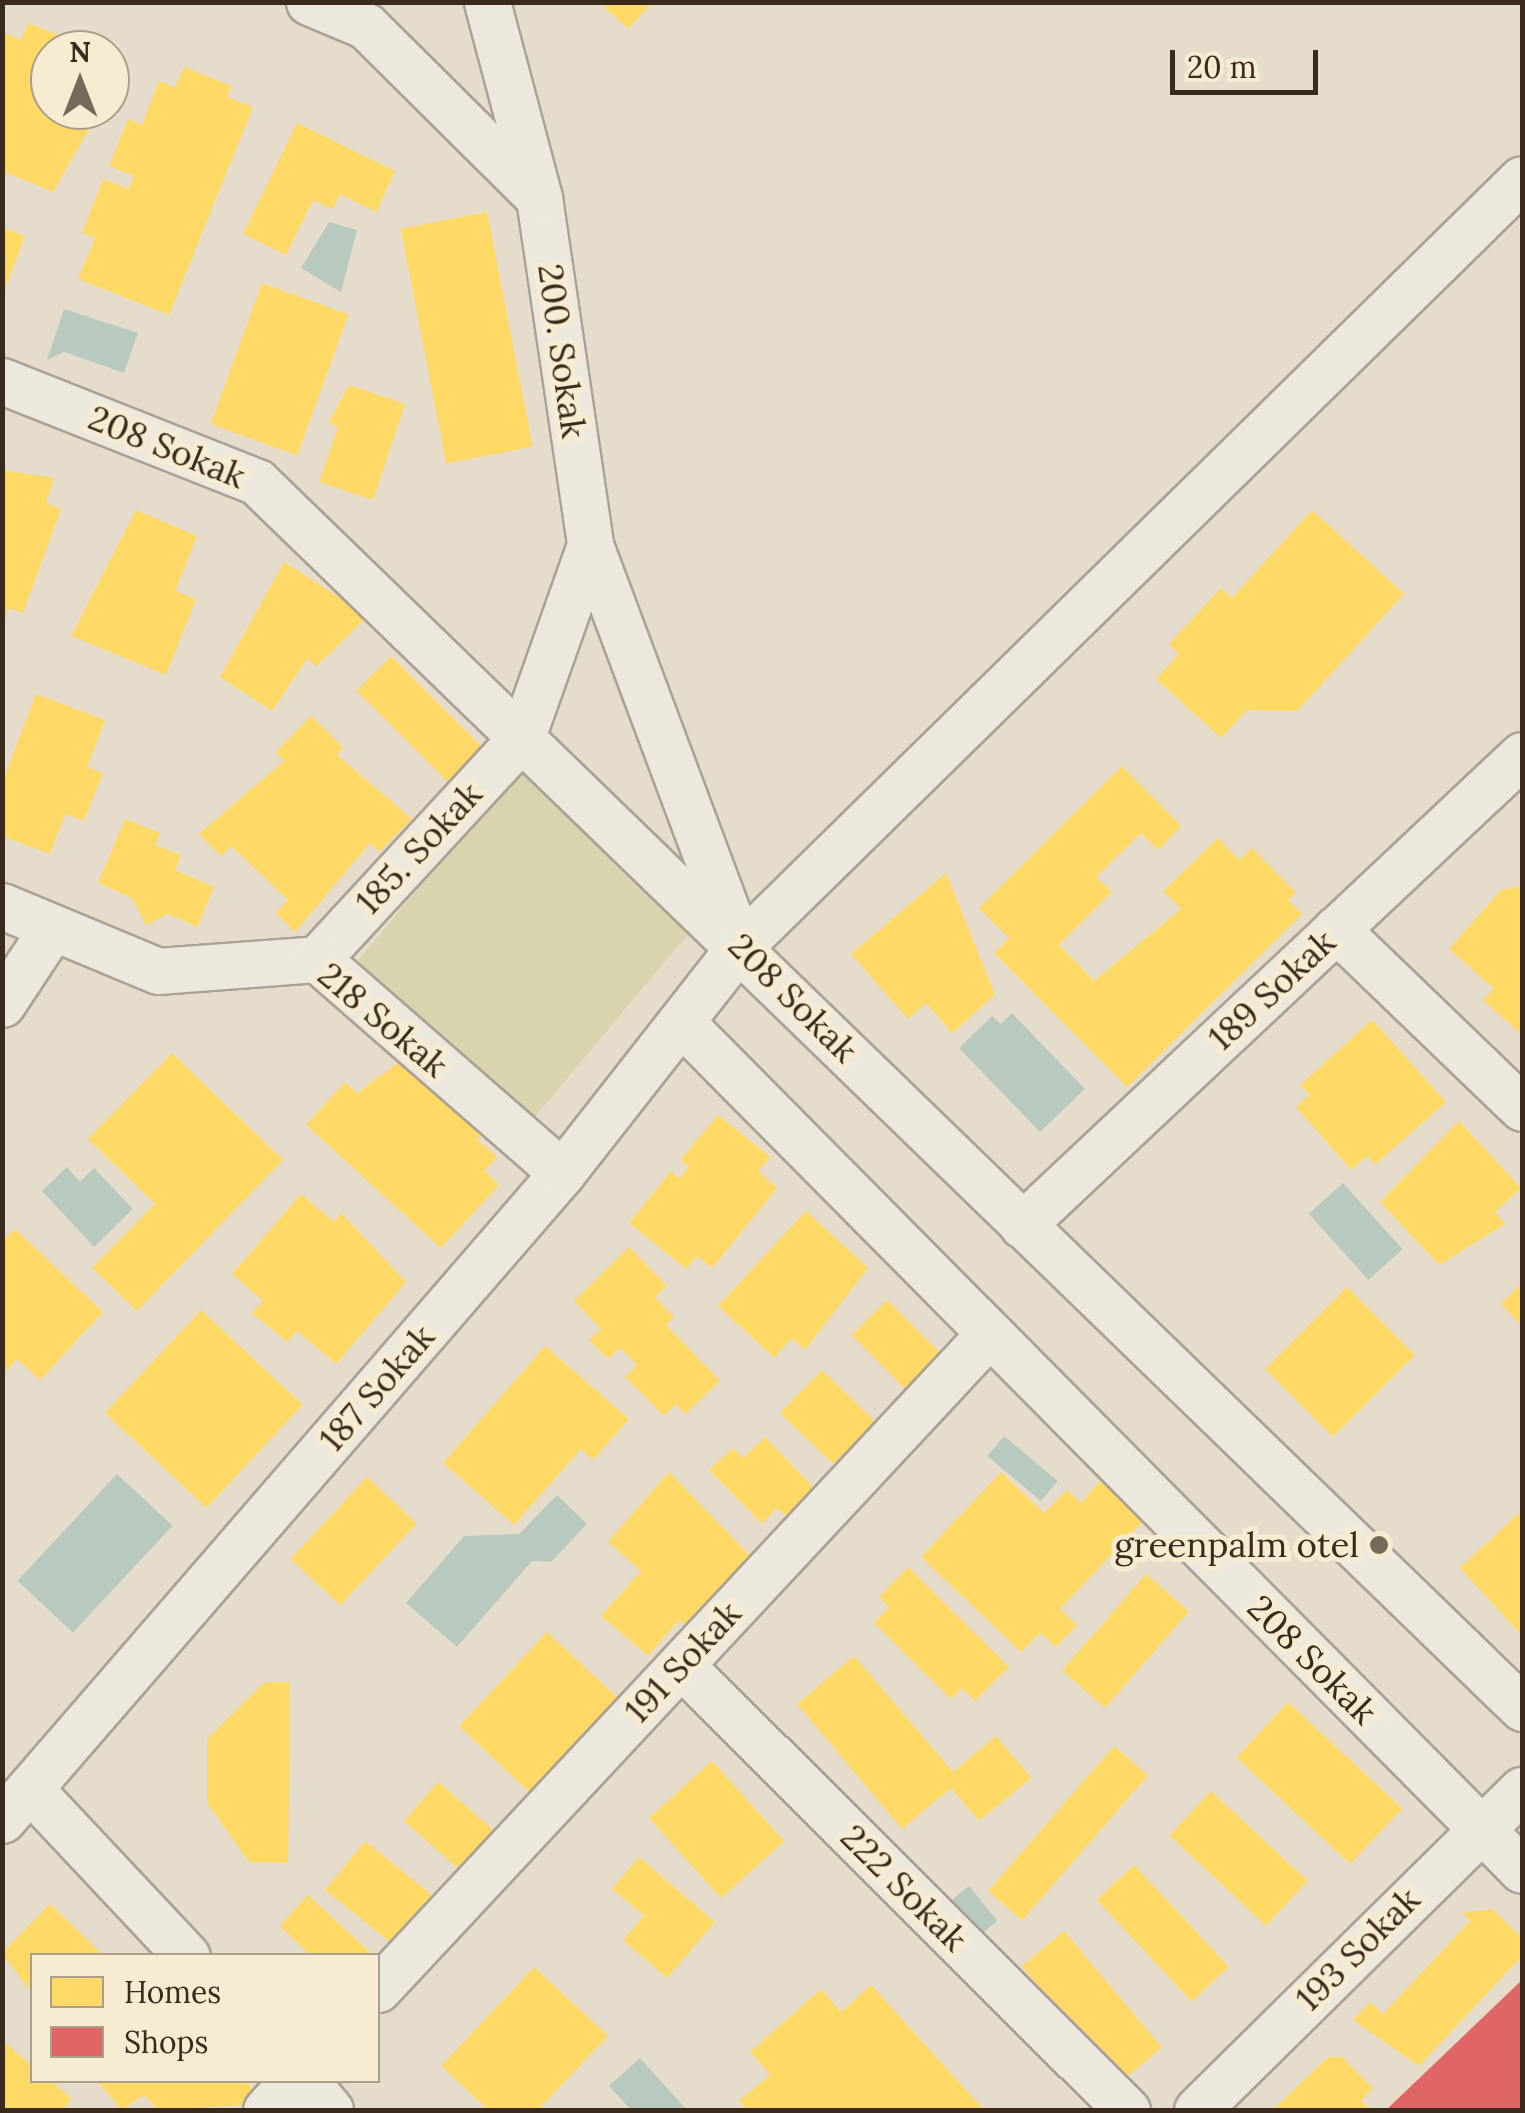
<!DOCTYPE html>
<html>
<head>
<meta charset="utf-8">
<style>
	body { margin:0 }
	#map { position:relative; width:1525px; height:2113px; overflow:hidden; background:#e6dccc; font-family:Lora,serif }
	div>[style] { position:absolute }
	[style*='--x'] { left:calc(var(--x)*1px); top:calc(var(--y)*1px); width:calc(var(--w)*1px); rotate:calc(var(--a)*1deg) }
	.green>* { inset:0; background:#d7d4ae; transform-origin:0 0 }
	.water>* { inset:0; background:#b8cabe; transform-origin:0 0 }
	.homes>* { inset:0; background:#ffd966; transform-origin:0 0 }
	.shops>* { inset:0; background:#e06666 }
	.roads { filter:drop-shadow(2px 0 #aba195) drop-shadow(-2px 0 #aba195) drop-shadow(0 2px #aba195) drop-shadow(0 -2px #aba195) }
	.minor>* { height:45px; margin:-22.5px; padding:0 22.5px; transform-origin:22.5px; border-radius:22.5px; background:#ede8de }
	.dots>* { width:28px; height:28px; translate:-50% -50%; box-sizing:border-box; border:5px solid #f7ebd2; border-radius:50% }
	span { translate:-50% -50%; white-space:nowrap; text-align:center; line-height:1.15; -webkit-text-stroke:10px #f7ebd2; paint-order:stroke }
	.street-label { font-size:35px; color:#392a1d }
	.poi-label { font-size:35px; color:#392a1d }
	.right { translate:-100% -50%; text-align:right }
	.frame { position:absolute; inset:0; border:5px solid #392a1d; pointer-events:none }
	.legend { position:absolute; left:30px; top:1953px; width:350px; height:130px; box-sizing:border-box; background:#f7ebd2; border:2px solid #ab9e8a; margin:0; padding:12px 18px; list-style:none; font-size:30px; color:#392a1d }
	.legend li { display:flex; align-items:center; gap:20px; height:50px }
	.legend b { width:50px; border:2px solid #ab9e8a }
	.north { position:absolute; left:30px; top:30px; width:100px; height:100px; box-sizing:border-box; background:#f7ebd2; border:2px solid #ab9e8a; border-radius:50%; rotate:0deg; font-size:28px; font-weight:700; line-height:40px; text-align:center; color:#392a1d }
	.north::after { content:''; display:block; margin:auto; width:35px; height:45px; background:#76685a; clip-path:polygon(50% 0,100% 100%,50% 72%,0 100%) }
	.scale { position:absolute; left:1170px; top:50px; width:148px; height:45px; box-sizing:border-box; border:5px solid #392a1d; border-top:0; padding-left:12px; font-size:30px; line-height:35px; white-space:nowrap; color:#392a1d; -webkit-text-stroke:8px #f7ebd2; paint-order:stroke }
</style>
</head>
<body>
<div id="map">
	<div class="green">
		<div style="left:521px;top:766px;width:236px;height:261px;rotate:40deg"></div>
	</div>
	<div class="water">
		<div style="clip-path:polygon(329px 222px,357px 230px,341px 292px,301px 268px)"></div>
		<div style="clip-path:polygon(64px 309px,138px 333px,124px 373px,64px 352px,47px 360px)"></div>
		<div style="clip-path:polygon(1012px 1013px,1085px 1089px,1040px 1132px,959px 1048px,992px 1016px,1001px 1024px)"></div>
		<div style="clip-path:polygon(67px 1167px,80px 1182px,94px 1168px,133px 1209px,94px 1247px,42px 1191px)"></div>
		<div style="left:1343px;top:1183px;width:89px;height:46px;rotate:48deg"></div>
		<div style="left:1004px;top:1436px;width:70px;height:26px;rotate:40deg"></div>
		<div style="left:117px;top:1474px;width:76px;height:146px;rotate:43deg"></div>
		<div style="clip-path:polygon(557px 1495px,587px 1524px,551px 1562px,532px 1561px,457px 1647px,406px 1603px,464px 1536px,519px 1534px)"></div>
		<div style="left:969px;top:1886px;width:45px;height:30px;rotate:51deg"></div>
		<div style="clip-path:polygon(640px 2058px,687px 2110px,631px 2110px,609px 2086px)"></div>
	</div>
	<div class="homes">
		<div style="clip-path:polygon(599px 2px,653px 2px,628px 29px)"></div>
		<div style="clip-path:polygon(28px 23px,95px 50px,50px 50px,50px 110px,100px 110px,53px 192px,2px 171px,2px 32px,21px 40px)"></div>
		<div style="clip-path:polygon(184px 67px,232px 86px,227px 97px,253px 107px,169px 315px,78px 279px,95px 238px,82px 233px,103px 179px,129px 189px,134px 176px,109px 166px,128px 119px,142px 125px,159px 81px,175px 88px)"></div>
		<div style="clip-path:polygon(297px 123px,395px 171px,376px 212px,340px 194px,332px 209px,313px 200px,286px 255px,243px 234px)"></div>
		<div style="left:487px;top:212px;width:239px;height:88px;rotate:79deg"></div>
		<div style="clip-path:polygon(2px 227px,25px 236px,3px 295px,2px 295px)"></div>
		<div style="left:262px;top:283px;width:92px;height:150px;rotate:20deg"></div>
		<div style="clip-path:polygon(349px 385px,405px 404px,373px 500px,319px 482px,338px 427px,328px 423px)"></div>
		<div style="clip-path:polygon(2px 470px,54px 478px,46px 503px,61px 509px,23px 613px,9px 608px,3px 624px)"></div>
		<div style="clip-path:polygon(136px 510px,197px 536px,175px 591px,196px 599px,166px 675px,71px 636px)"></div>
		<div style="clip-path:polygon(1312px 510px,1404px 594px,1297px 711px,1247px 710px,1221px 738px,1156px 679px,1179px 654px,1169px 644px,1221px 588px,1232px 598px)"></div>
		<div style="clip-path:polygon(284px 562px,368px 616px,317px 666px,307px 659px,272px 711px,220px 677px)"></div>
		<div style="left:391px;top:656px;width:141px;height:49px;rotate:45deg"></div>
		<div style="clip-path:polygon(36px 694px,105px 720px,87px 767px,103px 773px,84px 821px,65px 814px,50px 854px,2px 836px,2px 783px)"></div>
		<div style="clip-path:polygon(311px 716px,343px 747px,337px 755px,412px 819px,379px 852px,370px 843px,295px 932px,276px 913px,288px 900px,231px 846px,221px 856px,199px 834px,284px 761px,276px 752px)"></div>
		<div style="clip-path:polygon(1122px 766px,1181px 826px,1158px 850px,1141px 833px,1096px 877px,1112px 892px,1059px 945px,1094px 981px,1181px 909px,1163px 891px,1218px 838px,1239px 860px,1252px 848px,1296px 893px,1288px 900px,1302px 914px,1127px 1087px,994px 953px,1009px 938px,979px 908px)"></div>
		<div style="clip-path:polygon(125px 819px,160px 833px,155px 845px,181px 855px,175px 870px,214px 887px,197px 927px,168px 914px,146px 925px,132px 898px,98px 883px)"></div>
		<div style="clip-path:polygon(946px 873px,995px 995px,952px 1033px,926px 1003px,908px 1019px,851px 954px)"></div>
		<div style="clip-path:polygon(1522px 886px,1522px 1035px,1483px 1000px,1494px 989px,1449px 949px,1501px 890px)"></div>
		<div style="clip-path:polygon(1372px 1020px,1446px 1102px,1375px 1165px,1367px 1156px,1351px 1170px,1296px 1107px,1310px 1095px,1300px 1085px)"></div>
		<div style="clip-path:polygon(172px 1053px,283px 1160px,137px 1311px,92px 1268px,155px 1204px,88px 1139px)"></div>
		<div style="clip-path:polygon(403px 1059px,484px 1133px,476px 1139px,497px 1157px,484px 1171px,499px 1185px,441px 1248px,306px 1125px,345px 1082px,357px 1093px)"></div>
		<div style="clip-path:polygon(718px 1115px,770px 1157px,758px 1171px,777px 1188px,712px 1268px,697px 1256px,686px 1269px,629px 1223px,671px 1171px,679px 1179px,689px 1167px,680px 1160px)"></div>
		<div style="clip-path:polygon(1459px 1121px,1521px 1188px,1495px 1212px,1505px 1224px,1439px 1265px,1380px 1202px)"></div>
		<div style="clip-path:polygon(301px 1194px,334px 1222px,341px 1213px,406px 1282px,336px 1364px,297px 1331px,287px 1342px,252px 1313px,263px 1301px,232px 1274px)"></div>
		<div style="clip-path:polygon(806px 1211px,868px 1268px,805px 1350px,792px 1338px,774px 1358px,718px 1306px)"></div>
		<div style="clip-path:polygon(15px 1229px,103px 1312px,40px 1380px,17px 1359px,2px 1375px,2px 1241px)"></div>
		<div style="clip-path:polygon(629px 1247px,667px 1286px,655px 1297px,674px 1317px,666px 1325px,720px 1381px,685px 1414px,676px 1404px,664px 1416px,625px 1377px,637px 1365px,620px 1348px,608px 1359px,589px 1340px,601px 1329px,574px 1301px)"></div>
		<div style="clip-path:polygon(1522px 1283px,1522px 1326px,1501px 1304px)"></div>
		<div style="left:1347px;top:1287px;width:96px;height:116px;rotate:45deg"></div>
		<div style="left:887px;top:1300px;width:83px;height:50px;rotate:45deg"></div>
		<div style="left:201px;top:1310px;width:139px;height:141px;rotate:43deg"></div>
		<div style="clip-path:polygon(545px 1346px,629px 1419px,593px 1460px,581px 1449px,514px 1525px,443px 1463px)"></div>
		<div style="clip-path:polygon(822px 1370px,886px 1432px,856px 1462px,846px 1451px,833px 1464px,780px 1413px)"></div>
		<div style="clip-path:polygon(765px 1437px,821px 1495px,793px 1523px,777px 1508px,762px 1524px,709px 1470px,733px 1448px,743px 1458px)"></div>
		<div style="clip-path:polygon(669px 1472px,758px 1564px,696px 1635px,679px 1620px,648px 1656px,601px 1616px,641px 1571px,608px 1542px)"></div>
		<div style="clip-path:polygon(1001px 1472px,1044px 1513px,1067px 1490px,1081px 1503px,1100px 1481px,1143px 1521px,1060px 1609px,1077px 1625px,1056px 1647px,1040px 1633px,1021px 1652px,921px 1557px)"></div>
		<div style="left:367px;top:1477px;width:68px;height:112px;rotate:43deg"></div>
		<div style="clip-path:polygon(1522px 1510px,1522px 1636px,1460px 1568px)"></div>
		<div style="clip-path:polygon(908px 1567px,1009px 1667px,975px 1701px,962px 1688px,951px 1699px,874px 1623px,889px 1607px,879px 1597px)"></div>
		<div style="left:1146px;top:1574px;width:57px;height:128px;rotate:41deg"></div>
		<div style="left:547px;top:1632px;width:107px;height:129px;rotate:43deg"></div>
		<div style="clip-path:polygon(854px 1656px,953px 1772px,996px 1736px,1031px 1778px,979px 1821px,951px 1788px,902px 1829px,797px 1704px)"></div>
		<div style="clip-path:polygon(265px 1682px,290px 1682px,288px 1863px,249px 1862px,207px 1803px,207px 1739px)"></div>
		<div style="left:1288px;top:1702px;width:156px;height:76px;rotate:43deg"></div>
		<div style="left:1114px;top:1746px;width:45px;height:192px;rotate:41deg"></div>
		<div style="left:712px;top:1761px;width:108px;height:85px;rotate:48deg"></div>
		<div style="left:438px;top:1782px;width:80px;height:52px;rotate:41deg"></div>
		<div style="left:1211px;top:1791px;width:132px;height:61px;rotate:43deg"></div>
		<div style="left:365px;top:1841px;width:86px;height:63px;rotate:39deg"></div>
		<div style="clip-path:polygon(639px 1857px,715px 1922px,667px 1978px,623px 1940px,644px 1916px,612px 1889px)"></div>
		<div style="left:1134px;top:1865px;width:139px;height:51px;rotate:47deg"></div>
		<div style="clip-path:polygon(308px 1895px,374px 1956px,311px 1956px,280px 1926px)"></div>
		<div style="clip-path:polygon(50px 1904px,104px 1956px,32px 1956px,32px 1993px,2px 1953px)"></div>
		<div style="clip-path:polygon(1492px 1909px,1522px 1938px,1522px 1956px,1419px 2066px,1353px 2020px,1370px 2002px,1383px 2014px,1470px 1921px,1462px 1913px)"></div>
		<div style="left:1064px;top:1931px;width:152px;height:55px;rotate:50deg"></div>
		<div style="clip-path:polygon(534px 1967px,608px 2036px,538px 2110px,488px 2110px,441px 2066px)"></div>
		<div style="clip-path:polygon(871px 1985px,984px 2110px,747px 2110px,739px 2101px,770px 2075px,750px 2052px,821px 1989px,841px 2012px)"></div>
		<div style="clip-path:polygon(2px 2040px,32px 2066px,32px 2080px,50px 2080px,72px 2099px,62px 2110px,2px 2110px)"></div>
		<div style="clip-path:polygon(1328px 2057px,1342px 2057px,1373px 2088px,1361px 2101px,1369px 2108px,1273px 2110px)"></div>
		<div style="clip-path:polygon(96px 2080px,245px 2080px,265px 2104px,158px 2110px,144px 2095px,122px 2110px)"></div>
	</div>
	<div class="shops">
		<div style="clip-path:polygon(1522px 1980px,1522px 2110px,1386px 2110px)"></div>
	</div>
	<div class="roads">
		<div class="minor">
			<div style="--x:309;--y:2;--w:62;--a:22.8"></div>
			<div style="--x:366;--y:26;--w:244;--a:44.8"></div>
			<div style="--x:539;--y:198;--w:351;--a:81.6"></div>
			<div style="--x:590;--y:545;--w:204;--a:109.5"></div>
			<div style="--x:522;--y:737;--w:302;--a:132.7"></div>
			<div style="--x:487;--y:2;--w:203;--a:75.1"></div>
			<div style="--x:2;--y:381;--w:274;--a:21.6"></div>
			<div style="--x:257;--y:482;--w:1762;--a:44.1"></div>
			<div style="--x:590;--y:545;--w:428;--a:69.5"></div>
			<div style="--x:740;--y:946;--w:1095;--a:-44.45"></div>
			<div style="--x:2;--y:906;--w:169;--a:22.6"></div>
			<div style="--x:158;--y:971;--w:159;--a:-4.3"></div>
			<div style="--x:317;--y:959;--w:325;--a:41.1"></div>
			<div style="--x:1336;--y:929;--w:258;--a:43.9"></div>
			<div style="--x:2;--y:1004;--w:92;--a:-56.5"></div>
			<div style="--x:681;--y:1022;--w:1194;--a:45.24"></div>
			<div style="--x:1022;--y:1225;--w:686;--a:-43.23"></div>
			<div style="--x:681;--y:1665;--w:630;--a:44.94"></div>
			<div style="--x:30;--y:1789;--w:229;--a:46.8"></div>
			<div style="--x:2;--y:1820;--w:856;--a:-49.12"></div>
			<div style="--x:562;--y:1173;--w:288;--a:-51.9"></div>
			<div style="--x:378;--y:1989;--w:896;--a:-46.99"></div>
			<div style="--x:305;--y:2080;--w:39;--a:50"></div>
			<div style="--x:266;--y:2110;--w:40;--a:-48"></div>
			<div style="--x:1197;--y:2110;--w:456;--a:-44.6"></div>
		</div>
	</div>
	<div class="dots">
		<div style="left:1379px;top:1545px;background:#76685a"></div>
	</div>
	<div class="street-label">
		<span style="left:562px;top:351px;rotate:82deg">200. Sokak</span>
		<span style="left:167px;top:447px;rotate:22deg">208 Sokak</span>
		<span style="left:419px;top:848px;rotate:-47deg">185. Sokak</span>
		<span style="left:1272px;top:990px;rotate:-43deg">189 Sokak</span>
		<span style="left:793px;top:998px;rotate:45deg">208 Sokak</span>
		<span style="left:383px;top:1020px;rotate:40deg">218 Sokak</span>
		<span style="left:377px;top:1388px;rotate:-49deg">187 Sokak</span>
		<span style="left:1312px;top:1660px;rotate:45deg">208 Sokak</span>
		<span style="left:683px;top:1662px;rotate:-47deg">191 Sokak</span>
		<span style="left:904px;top:1888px;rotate:45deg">222 Sokak</span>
		<span style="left:1358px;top:1949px;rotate:-45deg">193 Sokak</span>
	</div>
	<div class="poi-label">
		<span class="right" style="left:1359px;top:1545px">greenpalm otel</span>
	</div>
	<div class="frame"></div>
	<ul class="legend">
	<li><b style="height:28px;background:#ffd966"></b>Homes</li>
	<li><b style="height:28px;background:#e06666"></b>Shops</li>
	</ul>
	<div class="north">N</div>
	<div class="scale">20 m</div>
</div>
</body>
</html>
